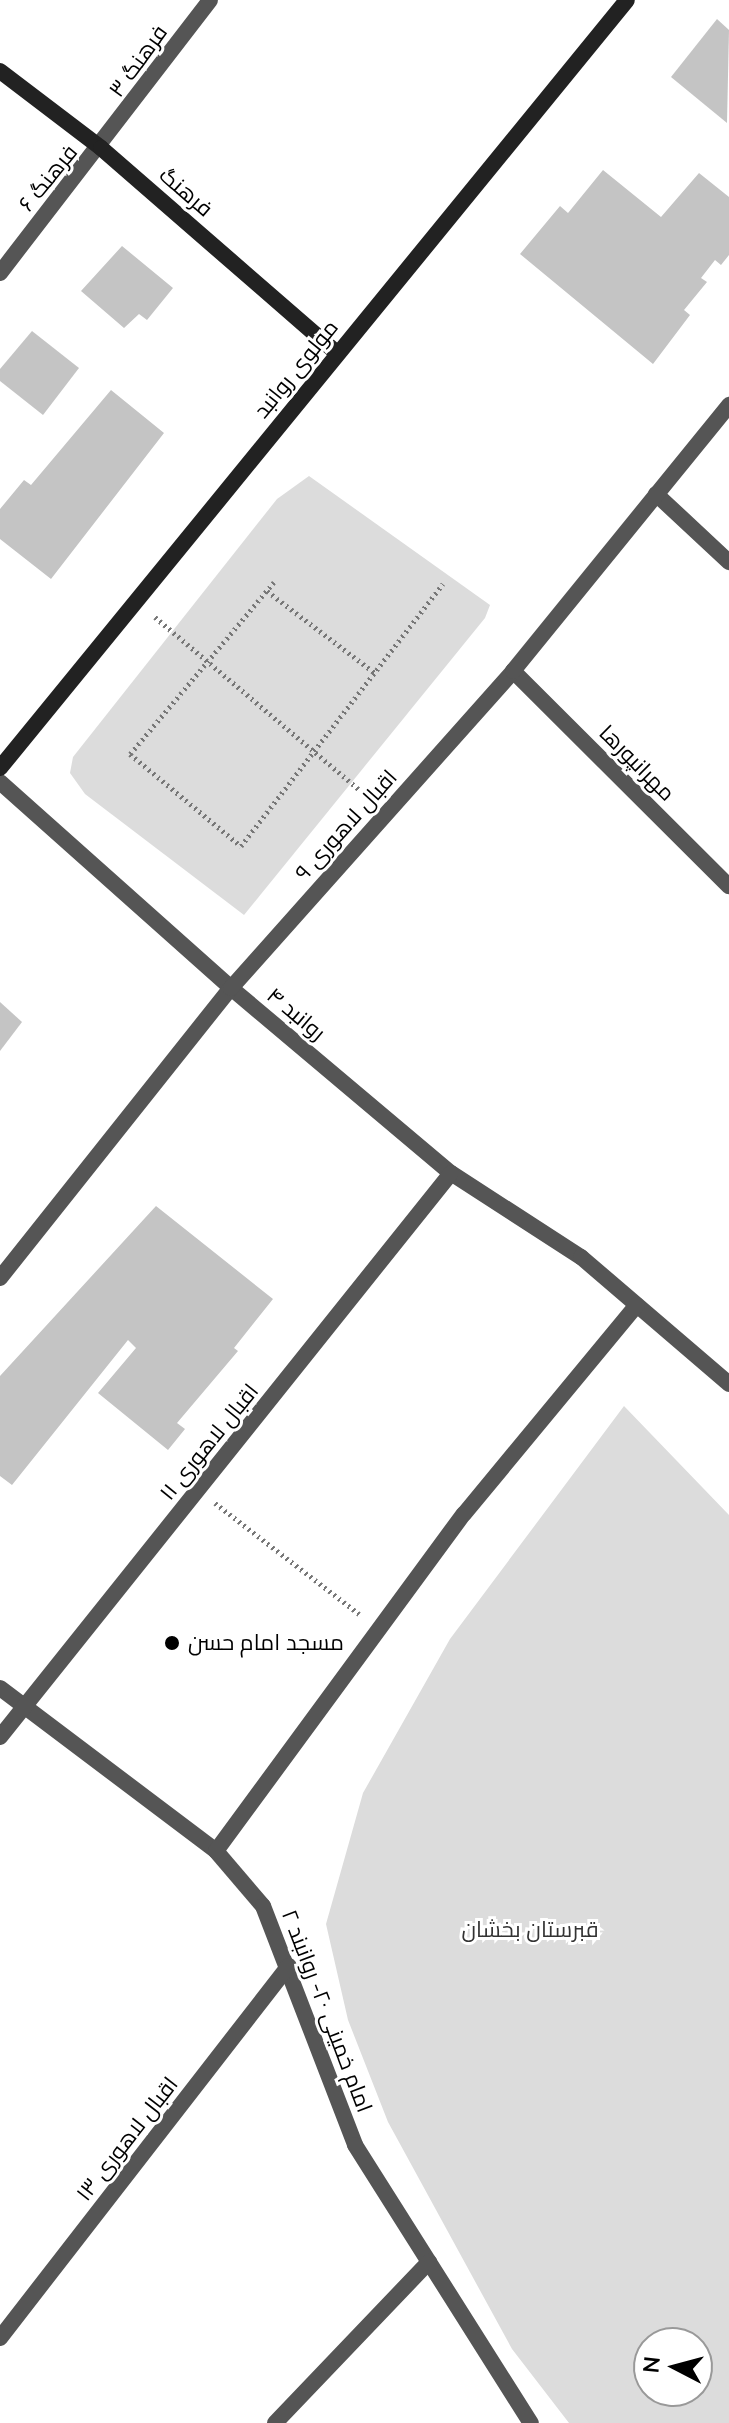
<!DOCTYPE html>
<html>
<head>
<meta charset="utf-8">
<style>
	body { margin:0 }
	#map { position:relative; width:729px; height:2423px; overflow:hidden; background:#fff; font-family:Mulish,Cairo,sans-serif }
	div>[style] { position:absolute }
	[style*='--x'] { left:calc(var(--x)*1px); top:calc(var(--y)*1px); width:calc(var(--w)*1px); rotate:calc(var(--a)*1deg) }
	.green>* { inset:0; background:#dcdcdc }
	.building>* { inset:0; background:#c4c4c4 }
	.path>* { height:5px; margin-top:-2.5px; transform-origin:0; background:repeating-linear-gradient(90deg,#777 0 2px,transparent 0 6px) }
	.street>* { height:16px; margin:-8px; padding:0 8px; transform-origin:8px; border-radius:8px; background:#555 }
	.secondary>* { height:16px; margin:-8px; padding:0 8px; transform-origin:8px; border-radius:8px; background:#222 }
	.dots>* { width:22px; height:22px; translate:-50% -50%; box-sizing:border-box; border:4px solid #fff; border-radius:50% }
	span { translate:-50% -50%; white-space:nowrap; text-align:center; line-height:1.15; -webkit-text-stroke:6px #fff; paint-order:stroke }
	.street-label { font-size:22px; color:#000 }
	.poi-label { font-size:22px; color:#000 }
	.left { translate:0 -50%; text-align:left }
	.park-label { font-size:22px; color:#333 }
	.north { position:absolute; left:633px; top:2327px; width:80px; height:80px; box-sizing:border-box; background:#fff; border:2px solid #999; border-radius:50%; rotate:276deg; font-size:22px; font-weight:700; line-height:32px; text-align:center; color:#000 }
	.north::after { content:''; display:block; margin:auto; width:28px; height:36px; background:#000; clip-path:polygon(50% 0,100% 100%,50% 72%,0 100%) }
</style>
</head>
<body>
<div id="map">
	<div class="green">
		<div style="clip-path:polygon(309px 476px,490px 605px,485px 618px,244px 915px,85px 794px,70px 773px,73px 757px,277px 499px)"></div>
		<div style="clip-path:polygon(evenodd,624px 1406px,729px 1515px,729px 2423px,569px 2423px,512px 2349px,388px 2122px,348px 2020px,326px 1924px,363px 1793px,450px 1639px,624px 1406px,697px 2343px,697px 2391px,649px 2391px,649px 2343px,697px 2343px)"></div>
	</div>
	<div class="building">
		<div style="clip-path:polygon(717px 19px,729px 30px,727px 123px,671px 77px)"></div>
		<div style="clip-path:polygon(603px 170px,661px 217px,699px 173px,729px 197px,729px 255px,721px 265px,715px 260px,701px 278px,707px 282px,684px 310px,690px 315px,653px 364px,520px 254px,560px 206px,568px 213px)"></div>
		<div style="clip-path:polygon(122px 246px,173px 288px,147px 320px,139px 314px,124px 328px,81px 291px)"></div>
		<div style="clip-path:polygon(32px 331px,79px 368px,43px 415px,0 381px,0 369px)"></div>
		<div style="clip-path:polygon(111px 390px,164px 433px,51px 579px,0 539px,0 509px,24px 480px,31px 485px)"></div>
		<div style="clip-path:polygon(0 1002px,22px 1022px,0 1051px)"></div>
		<div style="clip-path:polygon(156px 1206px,273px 1299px,234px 1348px,238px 1351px,177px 1423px,185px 1429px,168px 1450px,98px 1393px,136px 1348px,128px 1340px,12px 1485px,0 1476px,0 1376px)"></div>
	</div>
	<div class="path">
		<div style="--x:274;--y:582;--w:224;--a:129.9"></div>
		<div style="--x:130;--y:754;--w:144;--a:39.7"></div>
		<div style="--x:241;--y:846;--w:331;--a:-52.4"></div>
		<div style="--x:267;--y:591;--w:136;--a:37.2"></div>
		<div style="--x:155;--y:617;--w:277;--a:40.2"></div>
		<div style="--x:215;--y:1503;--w:182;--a:37.6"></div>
	</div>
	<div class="street">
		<div style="--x:0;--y:273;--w:344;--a:-52.4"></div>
		<div style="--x:656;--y:494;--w:100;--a:43"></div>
		<div style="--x:513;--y:671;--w:305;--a:44.9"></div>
		<div style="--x:0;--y:782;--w:310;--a:41.7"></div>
		<div style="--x:231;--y:988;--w:287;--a:40.1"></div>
		<div style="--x:451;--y:1173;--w:155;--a:32.9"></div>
		<div style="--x:581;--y:1257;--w:195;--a:40.6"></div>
		<div style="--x:0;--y:1278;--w:371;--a:-51.5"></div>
		<div style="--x:231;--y:988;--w:424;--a:-48.3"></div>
		<div style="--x:513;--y:671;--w:343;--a:-50.9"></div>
		<div style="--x:0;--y:1688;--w:271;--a:37"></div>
		<div style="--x:216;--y:1851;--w:72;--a:49.5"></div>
		<div style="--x:263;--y:1906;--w:256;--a:68.9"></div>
		<div style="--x:355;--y:2145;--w:329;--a:57.7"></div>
		<div style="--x:0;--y:1737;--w:722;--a:-51.35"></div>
		<div style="--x:216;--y:1851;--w:418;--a:-53.7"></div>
		<div style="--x:464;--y:1514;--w:271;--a:-50.4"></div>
		<div style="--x:0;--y:2338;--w:471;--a:-52.2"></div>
		<div style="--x:275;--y:2423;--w:223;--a:-46.3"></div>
	</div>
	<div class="secondary">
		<div style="--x:0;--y:71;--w:127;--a:37.3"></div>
		<div style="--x:101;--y:148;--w:313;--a:41"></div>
		<div style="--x:0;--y:768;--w:991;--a:-50.77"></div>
	</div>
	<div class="dots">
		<div style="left:172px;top:1643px;background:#000"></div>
	</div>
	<div class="street-label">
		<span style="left:138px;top:61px;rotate:-54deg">فرهنگ ۳</span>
		<span style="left:48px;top:178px;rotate:-51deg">فرهنگ ۶</span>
		<span style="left:186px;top:192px;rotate:41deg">فرهنگ</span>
		<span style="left:296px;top:369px;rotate:-51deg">مولوی روانبد</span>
		<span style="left:637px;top:763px;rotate:45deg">مهرانپورها</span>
		<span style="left:346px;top:825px;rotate:-48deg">اقبال لاهوری ۹</span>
		<span style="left:296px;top:1014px;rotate:40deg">روانبد ۴</span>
		<span style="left:209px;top:1442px;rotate:-51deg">اقبال لاهوری ۱۱</span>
		<span style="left:327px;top:2011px;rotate:69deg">امام خمینی ۲۰- روانبند ۲</span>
		<span style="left:127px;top:2139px;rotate:-52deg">اقبال لاهوری ۱۳</span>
	</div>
	<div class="poi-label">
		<span class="left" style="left:188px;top:1643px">مسجد امام حسن</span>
	</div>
	<div class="park-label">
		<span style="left:530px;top:1930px">قبرستان بخشان</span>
	</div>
	<div class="north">N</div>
</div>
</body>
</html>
